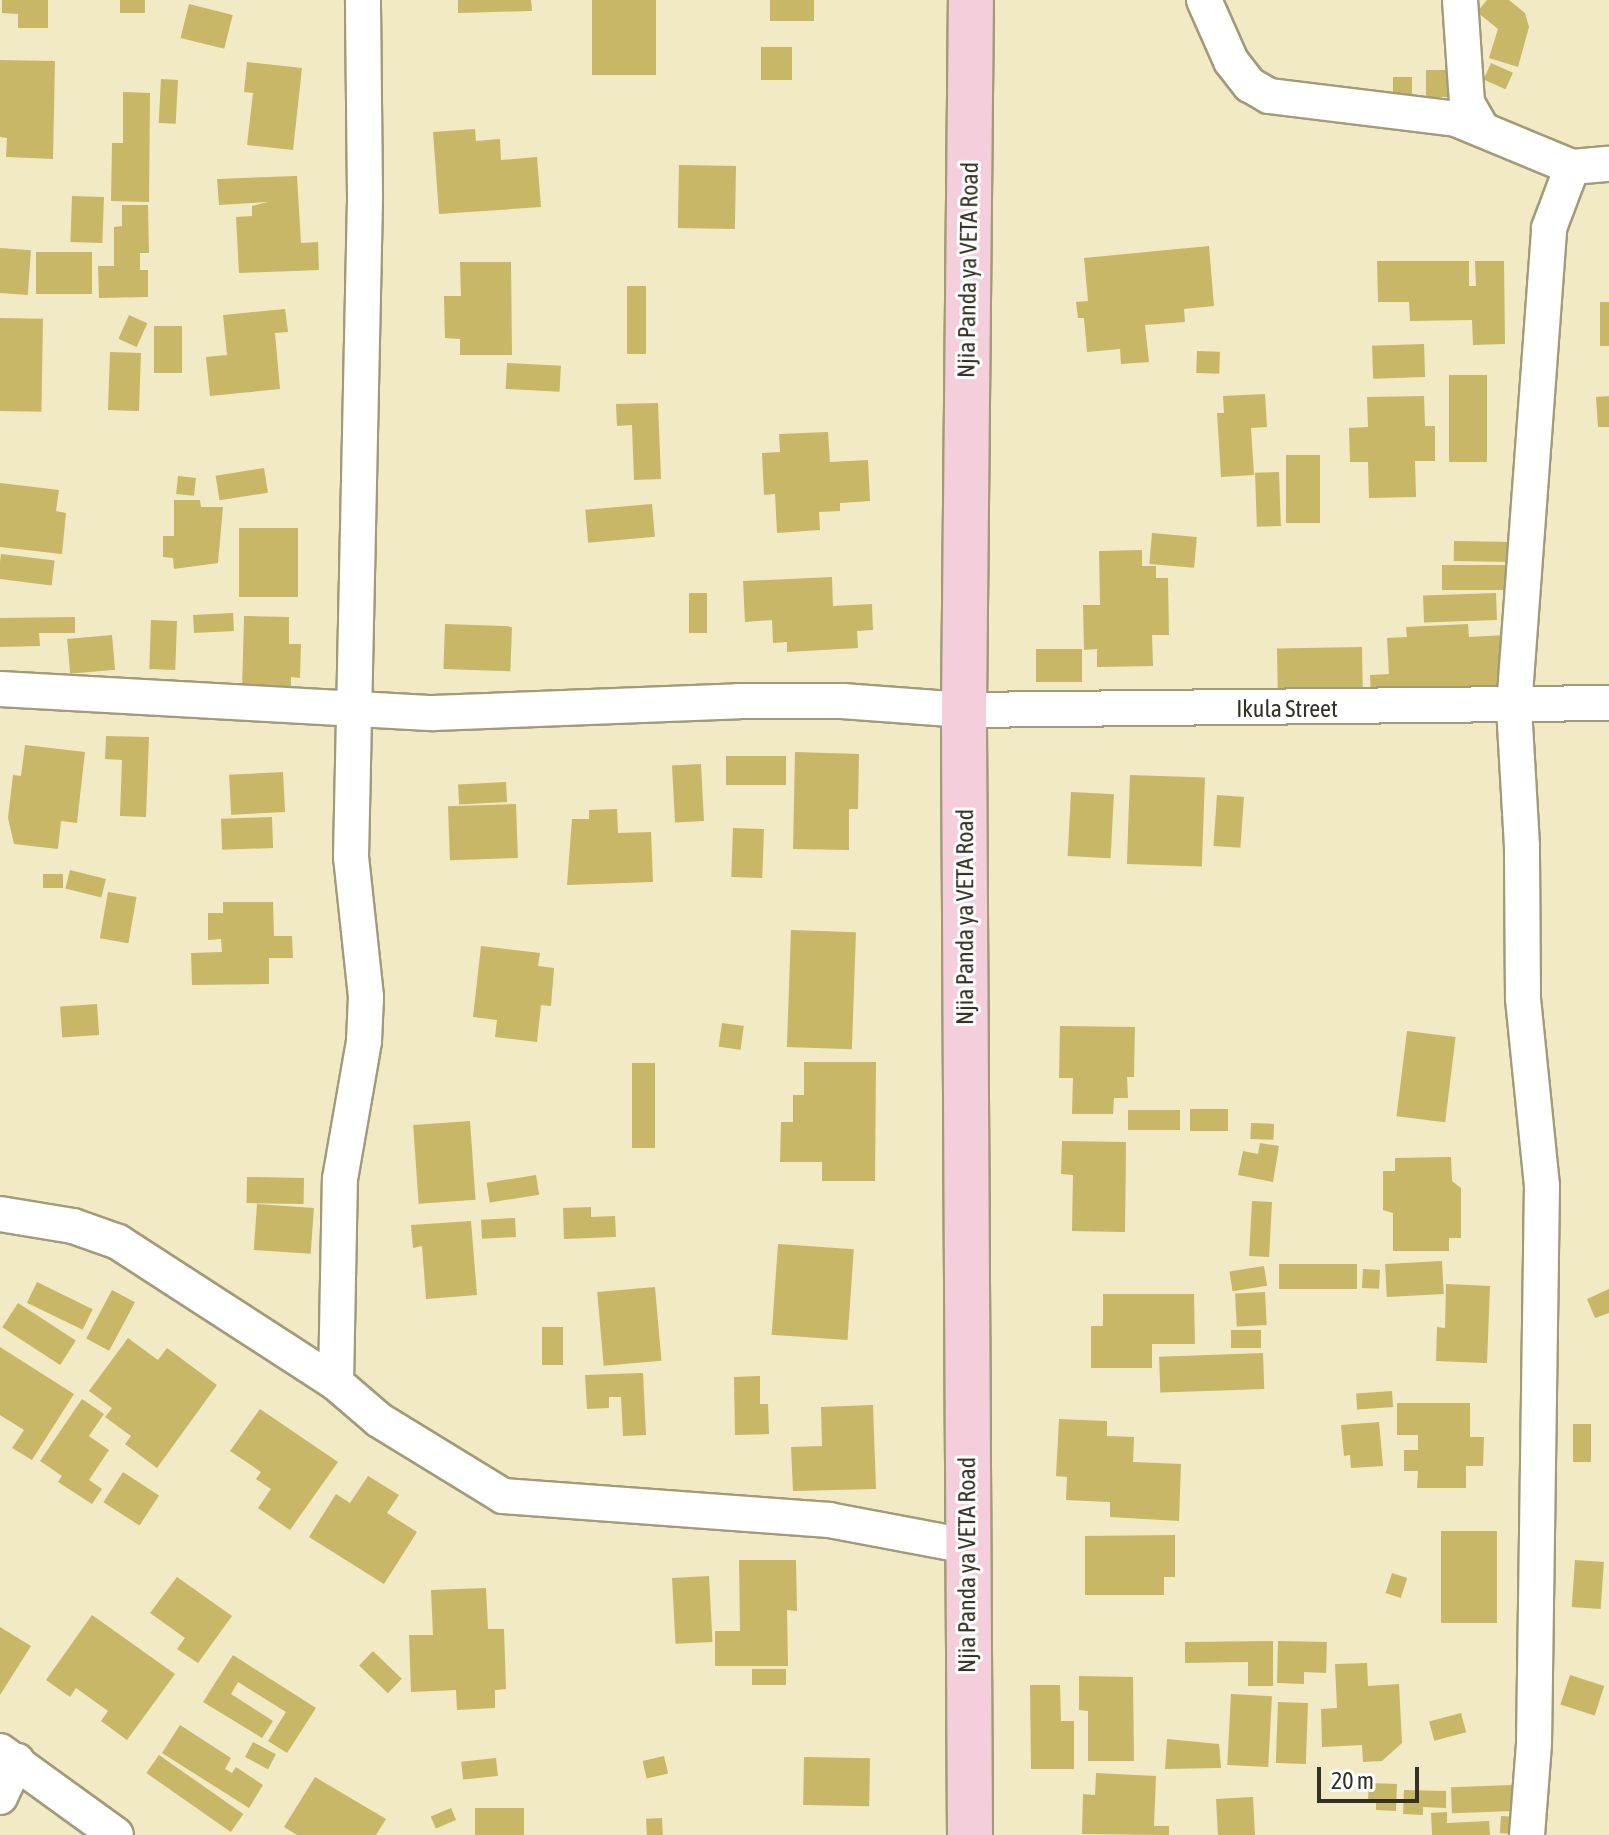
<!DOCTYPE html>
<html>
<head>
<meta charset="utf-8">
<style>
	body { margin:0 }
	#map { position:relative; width:1609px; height:1835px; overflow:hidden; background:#f1eac5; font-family:"Asap Condensed",sans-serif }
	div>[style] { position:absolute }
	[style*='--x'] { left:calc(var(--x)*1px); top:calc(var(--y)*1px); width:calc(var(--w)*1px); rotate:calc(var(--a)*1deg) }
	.building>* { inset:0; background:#c8b766; transform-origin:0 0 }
	.roads { filter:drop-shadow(2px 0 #a29b79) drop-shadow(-2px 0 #a29b79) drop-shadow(0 2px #a29b79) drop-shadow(0 -2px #a29b79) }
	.street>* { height:34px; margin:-17px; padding:0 17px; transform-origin:17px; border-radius:17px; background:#fff }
	.secondary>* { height:44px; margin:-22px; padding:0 22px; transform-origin:22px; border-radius:22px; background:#f4cedb }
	span { translate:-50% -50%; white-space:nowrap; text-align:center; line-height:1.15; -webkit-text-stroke:6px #fff; paint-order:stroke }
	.street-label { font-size:24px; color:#333122 }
	.scale { position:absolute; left:1317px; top:1767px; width:102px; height:36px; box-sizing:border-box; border:4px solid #333122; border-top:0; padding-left:10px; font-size:24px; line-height:28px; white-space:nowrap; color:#333122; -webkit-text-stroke:6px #fff; paint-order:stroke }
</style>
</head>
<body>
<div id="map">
	<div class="building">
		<div style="clip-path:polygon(2px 0,48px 0,48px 28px,18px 28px,18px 14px,2px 13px)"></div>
		<div style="left:120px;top:0;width:25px;height:13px"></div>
		<div style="clip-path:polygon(458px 0,531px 0,532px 11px,458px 13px)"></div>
		<div style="left:592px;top:0;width:64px;height:75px"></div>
		<div style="left:770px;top:0;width:44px;height:21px"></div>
		<div style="clip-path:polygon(1487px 0,1509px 0,1525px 13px,1529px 27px,1518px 67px,1489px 58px,1498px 29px,1477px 12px)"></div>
		<div style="left:189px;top:4px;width:45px;height:35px;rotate:14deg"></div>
		<div style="left:761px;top:47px;width:31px;height:33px"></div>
		<div style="clip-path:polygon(0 60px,55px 61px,53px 159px,6px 157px,7px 138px,0 137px)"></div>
		<div style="clip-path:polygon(247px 62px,302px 68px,293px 150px,247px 145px,253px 93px,244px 92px)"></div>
		<div style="left:1491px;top:63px;width:24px;height:18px;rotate:24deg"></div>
		<div style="left:1426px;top:70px;width:35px;height:27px"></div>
		<div style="left:1393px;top:77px;width:19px;height:22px"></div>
		<div style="left:161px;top:79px;width:17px;height:44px;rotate:3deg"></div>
		<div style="clip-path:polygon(123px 92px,150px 93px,149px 202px,111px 201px,112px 143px,123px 143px)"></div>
		<div style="clip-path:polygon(475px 129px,476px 141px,500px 139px,501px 160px,537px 157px,541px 207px,439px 214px,433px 132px)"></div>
		<div style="left:679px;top:165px;width:57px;height:63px;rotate:1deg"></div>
		<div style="clip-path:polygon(297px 176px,301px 243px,318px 242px,319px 270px,239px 273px,236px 217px,252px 216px,252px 206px,268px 202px,219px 205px,217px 179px)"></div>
		<div style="left:72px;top:196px;width:32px;height:46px;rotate:2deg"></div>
		<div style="clip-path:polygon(122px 205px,148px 205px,149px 253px,140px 253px,140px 270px,148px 270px,148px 297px,99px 298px,98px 266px,114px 266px,114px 227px,122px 226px)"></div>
		<div style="clip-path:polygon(1209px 246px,1214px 306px,1184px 309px,1185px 322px,1145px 325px,1149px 362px,1121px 364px,1120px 349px,1087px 352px,1084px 318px,1078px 318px,1076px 302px,1088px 301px,1084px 258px)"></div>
		<div style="left:0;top:248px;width:31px;height:45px;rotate:4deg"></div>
		<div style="left:36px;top:252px;width:56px;height:42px"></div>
		<div style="clip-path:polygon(1377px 261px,1469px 261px,1469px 286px,1476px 286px,1475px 261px,1504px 261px,1505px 344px,1473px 345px,1472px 320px,1410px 321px,1409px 302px,1378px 302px)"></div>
		<div style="clip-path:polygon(460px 262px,511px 262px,512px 355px,460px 355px,460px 339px,445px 338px,444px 296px,461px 296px)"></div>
		<div style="left:627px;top:286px;width:19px;height:68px"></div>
		<div style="left:1600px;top:302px;width:9px;height:44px"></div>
		<div style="clip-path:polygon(285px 309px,288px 332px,275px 333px,280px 389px,210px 396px,206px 357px,227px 355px,223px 315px)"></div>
		<div style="left:129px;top:315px;width:20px;height:26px;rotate:24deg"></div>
		<div style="left:0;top:318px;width:43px;height:93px;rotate:1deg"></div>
		<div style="left:154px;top:326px;width:28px;height:47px"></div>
		<div style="left:1424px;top:344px;width:33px;height:52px;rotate:88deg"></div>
		<div style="left:1197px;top:351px;width:23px;height:22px;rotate:2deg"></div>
		<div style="left:110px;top:352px;width:31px;height:58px;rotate:2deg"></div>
		<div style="left:507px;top:363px;width:54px;height:26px;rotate:3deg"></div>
		<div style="left:1449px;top:375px;width:38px;height:87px"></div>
		<div style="clip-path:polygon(1265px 394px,1267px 427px,1251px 428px,1254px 475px,1221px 477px,1217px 413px,1224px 413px,1223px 396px)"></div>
		<div style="clip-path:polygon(1424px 396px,1425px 426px,1435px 426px,1435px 461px,1415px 461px,1416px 497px,1369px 498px,1368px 462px,1350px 462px,1349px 428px,1368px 427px,1367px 397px)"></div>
		<div style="clip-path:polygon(1609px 396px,1609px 427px,1598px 427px,1596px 397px)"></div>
		<div style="clip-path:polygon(658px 403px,661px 479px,634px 480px,632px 425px,617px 426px,616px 404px)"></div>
		<div style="clip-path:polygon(828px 432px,830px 462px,868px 460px,870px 501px,840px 503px,840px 511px,819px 512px,820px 530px,777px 533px,775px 494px,764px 495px,762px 453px,780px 452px,779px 434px)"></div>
		<div style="left:1286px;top:455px;width:34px;height:68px"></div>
		<div style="left:264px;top:468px;width:25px;height:49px;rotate:81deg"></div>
		<div style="left:1279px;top:472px;width:54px;height:24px;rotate:88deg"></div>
		<div style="left:178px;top:476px;width:18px;height:18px;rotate:6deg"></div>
		<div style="clip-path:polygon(0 483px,59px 490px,56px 511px,66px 513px,62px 554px,0 547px)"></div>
		<div style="clip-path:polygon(174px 500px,200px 500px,201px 507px,223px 507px,218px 563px,174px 569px,173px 558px,163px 557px,163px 536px,174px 536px)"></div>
		<div style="left:652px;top:504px;width:33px;height:67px;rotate:85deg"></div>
		<div style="left:239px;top:528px;width:59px;height:69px"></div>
		<div style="left:1152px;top:533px;width:45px;height:31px;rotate:5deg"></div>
		<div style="left:1454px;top:541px;width:61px;height:20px;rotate:1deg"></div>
		<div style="clip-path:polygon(1142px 550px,1142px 566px,1156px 566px,1156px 578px,1168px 578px,1169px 635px,1152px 635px,1153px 666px,1097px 667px,1097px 649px,1084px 650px,1083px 605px,1100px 605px,1099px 551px)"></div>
		<div style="left:1px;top:554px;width:54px;height:25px;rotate:7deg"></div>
		<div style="left:1509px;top:565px;width:25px;height:67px;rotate:90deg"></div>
		<div style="clip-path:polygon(832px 577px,833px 606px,872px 604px,873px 630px,857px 631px,858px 648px,787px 652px,787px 642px,773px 643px,772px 620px,745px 622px,743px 581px)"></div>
		<div style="left:689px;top:593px;width:18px;height:40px"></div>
		<div style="left:1496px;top:593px;width:27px;height:73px;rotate:88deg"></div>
		<div style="left:233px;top:613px;width:18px;height:40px;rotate:87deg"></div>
		<div style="clip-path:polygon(244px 616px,289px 617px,289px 644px,301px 644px,300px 678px,291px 677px,291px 693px,242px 692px)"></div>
		<div style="clip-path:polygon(75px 617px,75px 633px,39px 633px,40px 646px,0 647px,0 618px)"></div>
		<div style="left:151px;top:620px;width:26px;height:49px;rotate:2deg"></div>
		<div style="left:445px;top:624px;width:67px;height:45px;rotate:2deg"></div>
		<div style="clip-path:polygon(1468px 624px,1469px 637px,1505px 635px,1508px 686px,1432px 689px,1416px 698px,1415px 687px,1399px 688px,1400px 697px,1371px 698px,1370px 675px,1389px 674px,1387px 638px,1407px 637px,1406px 627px)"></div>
		<div style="left:112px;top:635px;width:35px;height:45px;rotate:85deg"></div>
		<div style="left:1362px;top:647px;width:52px;height:85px;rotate:89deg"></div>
		<div style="left:1082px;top:649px;width:33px;height:46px;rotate:90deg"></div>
		<div style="clip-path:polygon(106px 736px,149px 737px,146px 817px,120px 816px,122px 760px,105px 759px)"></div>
		<div style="clip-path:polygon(25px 745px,85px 752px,77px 823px,61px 821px,58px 849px,14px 844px,8px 818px,13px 775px,21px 776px)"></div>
		<div style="clip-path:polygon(795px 752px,859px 754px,858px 809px,849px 809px,849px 850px,793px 849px)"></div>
		<div style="left:726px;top:756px;width:60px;height:29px"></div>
		<div style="left:701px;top:764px;width:57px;height:29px;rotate:87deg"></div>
		<div style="left:283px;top:772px;width:40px;height:54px;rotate:87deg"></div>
		<div style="left:1130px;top:775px;width:75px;height:89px;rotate:2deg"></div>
		<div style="left:506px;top:782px;width:20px;height:48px;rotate:87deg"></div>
		<div style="left:1071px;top:792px;width:43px;height:64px;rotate:3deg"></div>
		<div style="left:1217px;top:795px;width:27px;height:51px;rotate:4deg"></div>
		<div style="left:516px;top:804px;width:54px;height:68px;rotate:88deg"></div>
		<div style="clip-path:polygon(617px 809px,618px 833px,651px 832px,653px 882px,567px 885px,572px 819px,589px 819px,589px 810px)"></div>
		<div style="left:272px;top:817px;width:31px;height:51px;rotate:88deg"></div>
		<div style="left:733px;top:828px;width:31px;height:49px;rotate:2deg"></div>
		<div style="left:70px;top:870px;width:37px;height:19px;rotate:14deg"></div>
		<div style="left:43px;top:874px;width:20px;height:14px"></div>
		<div style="left:108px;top:892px;width:29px;height:47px;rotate:10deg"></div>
		<div style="clip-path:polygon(223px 902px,273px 902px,274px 936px,292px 936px,293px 958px,269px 958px,269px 984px,192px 985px,191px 953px,222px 952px,221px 939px,208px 940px,208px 913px,223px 913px)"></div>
		<div style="left:791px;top:930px;width:65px;height:117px;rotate:2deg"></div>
		<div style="clip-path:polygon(481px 946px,540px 953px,538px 966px,554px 968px,551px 1006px,541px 1005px,537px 1042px,495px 1037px,497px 1020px,473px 1017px)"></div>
		<div style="left:97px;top:1004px;width:31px;height:37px;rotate:86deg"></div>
		<div style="left:722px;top:1023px;width:22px;height:24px;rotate:8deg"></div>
		<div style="clip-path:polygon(1060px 1026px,1135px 1027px,1134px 1077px,1127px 1077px,1128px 1098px,1114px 1098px,1113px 1114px,1072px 1114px,1073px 1078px,1059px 1078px)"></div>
		<div style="left:1407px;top:1031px;width:49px;height:86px;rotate:7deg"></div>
		<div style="clip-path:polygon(804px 1062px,876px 1062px,875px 1181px,822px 1181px,822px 1162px,780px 1162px,781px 1122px,793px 1122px,793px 1095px,804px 1095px)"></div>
		<div style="left:632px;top:1063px;width:23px;height:85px"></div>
		<div style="left:1190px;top:1109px;width:38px;height:22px"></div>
		<div style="left:1180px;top:1110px;width:20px;height:52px;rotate:90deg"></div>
		<div style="left:470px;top:1121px;width:79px;height:57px;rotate:86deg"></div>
		<div style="left:1251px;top:1123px;width:23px;height:16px;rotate:2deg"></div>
		<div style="clip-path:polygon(1062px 1141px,1126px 1142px,1125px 1232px,1072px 1231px,1073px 1175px,1061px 1174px)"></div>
		<div style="clip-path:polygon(1260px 1143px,1279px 1146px,1273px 1182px,1238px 1175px,1243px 1151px,1258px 1154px)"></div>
		<div style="clip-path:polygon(1451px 1157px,1452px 1181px,1461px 1188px,1461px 1238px,1449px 1238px,1449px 1251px,1393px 1251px,1393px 1213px,1383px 1210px,1383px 1171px,1395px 1171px,1395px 1158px)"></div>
		<div style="left:536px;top:1175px;width:20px;height:50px;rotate:81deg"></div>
		<div style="left:247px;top:1177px;width:57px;height:26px;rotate:1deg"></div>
		<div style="left:1252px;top:1201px;width:20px;height:55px;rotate:3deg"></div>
		<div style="left:257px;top:1204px;width:57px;height:46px;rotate:4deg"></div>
		<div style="clip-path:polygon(591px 1207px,591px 1217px,615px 1216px,616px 1237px,564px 1239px,563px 1208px)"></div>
		<div style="left:515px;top:1218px;width:19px;height:34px;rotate:87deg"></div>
		<div style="clip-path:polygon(471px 1221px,477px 1295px,426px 1299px,422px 1246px,413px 1248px,411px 1225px)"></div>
		<div style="left:778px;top:1244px;width:76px;height:91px;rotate:4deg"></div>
		<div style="left:1442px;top:1261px;width:33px;height:57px;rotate:87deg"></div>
		<div style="left:1357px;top:1264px;width:25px;height:78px;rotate:90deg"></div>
		<div style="left:1264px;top:1266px;width:20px;height:35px;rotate:81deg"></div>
		<div style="left:1363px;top:1269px;width:17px;height:19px;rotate:3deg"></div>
		<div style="left:37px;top:1282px;width:62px;height:23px;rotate:26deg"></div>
		<div style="clip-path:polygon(1446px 1284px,1490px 1286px,1487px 1363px,1436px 1361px,1437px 1327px,1445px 1328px)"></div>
		<div style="left:655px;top:1287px;width:74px;height:58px;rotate:85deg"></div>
		<div style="clip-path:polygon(1609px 1289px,1609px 1313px,1595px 1318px,1587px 1299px)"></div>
		<div style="left:112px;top:1290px;width:26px;height:55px;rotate:28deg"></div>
		<div style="left:1265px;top:1292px;width:33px;height:30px;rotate:87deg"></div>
		<div style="clip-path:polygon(1103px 1294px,1194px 1294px,1195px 1344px,1152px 1344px,1152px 1368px,1091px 1368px,1091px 1326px,1103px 1326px)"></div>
		<div style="left:18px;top:1303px;width:69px;height:29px;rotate:33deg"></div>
		<div style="left:542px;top:1327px;width:21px;height:38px"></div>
		<div style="left:1261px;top:1330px;width:18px;height:30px;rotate:90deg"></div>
		<div style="clip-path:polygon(128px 1338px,158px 1360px,167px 1348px,217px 1385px,157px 1468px,125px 1444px,131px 1436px,105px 1417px,112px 1408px,89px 1391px)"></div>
		<div style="clip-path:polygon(0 1347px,74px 1394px,32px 1460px,12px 1448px,24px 1430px,0 1415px)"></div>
		<div style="left:1263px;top:1353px;width:36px;height:104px;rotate:88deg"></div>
		<div style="clip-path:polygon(643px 1373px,646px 1435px,623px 1436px,621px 1397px,609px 1397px,609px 1408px,587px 1409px,585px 1375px)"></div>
		<div style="clip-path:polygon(760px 1376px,760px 1404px,768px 1404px,769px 1434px,735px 1435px,734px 1377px)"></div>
		<div style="left:1392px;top:1391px;width:16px;height:36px;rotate:86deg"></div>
		<div style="clip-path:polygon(82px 1399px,104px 1414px,89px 1436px,109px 1450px,89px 1480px,102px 1489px,92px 1504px,58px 1482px,62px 1476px,40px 1461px)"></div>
		<div style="clip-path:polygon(1397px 1403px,1470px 1403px,1470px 1437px,1484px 1437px,1483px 1466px,1466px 1466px,1466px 1488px,1417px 1488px,1418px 1471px,1404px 1471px,1404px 1450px,1418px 1450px,1418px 1435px,1397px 1435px)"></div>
		<div style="clip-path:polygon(873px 1405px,876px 1489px,793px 1491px,791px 1447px,822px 1446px,821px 1407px)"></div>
		<div style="clip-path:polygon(260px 1409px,338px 1462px,290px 1530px,258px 1508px,271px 1489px,256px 1479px,261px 1472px,230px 1451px)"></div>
		<div style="clip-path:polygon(1059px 1419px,1107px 1421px,1107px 1436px,1134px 1437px,1133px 1462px,1181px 1464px,1179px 1521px,1110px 1517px,1110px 1502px,1066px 1500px,1067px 1477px,1056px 1476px)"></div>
		<div style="clip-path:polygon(1379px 1422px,1383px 1466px,1351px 1468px,1350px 1455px,1344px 1456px,1341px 1425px)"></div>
		<div style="left:1573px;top:1424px;width:18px;height:38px"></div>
		<div style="left:123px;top:1472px;width:43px;height:36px;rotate:33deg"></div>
		<div style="clip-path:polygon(368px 1476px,399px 1495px,387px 1513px,417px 1532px,384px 1584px,309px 1537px,336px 1494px,350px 1503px)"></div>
		<div style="left:1441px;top:1531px;width:56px;height:92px"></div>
		<div style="clip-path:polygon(1175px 1535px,1175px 1577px,1164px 1577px,1164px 1595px,1085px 1595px,1085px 1536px)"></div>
		<div style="clip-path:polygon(739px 1560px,796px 1560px,797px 1611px,787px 1610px,788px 1666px,715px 1666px,715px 1631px,740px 1631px)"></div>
		<div style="left:1575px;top:1560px;width:29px;height:47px;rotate:4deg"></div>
		<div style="left:1392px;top:1573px;width:16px;height:21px;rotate:18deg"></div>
		<div style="left:709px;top:1576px;width:66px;height:37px;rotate:87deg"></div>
		<div style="clip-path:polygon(177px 1577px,232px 1616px,198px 1663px,177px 1649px,185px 1638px,150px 1613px)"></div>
		<div style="clip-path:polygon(486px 1588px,488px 1629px,504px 1629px,506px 1689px,495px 1690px,495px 1708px,457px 1710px,456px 1690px,411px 1692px,409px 1635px,433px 1635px,431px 1590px)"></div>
		<div style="clip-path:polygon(92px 1615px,175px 1674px,127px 1740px,101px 1721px,108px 1711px,76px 1688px,70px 1697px,46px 1680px)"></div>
		<div style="clip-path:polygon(0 1627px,31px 1646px,0 1695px)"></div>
		<div style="clip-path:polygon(1273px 1641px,1273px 1686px,1248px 1686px,1248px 1662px,1185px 1663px,1185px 1642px)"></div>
		<div style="clip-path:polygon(1278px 1641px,1327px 1642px,1326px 1673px,1304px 1672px,1304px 1684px,1277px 1683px)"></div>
		<div style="left:373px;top:1651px;width:40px;height:20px;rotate:44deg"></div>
		<div style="clip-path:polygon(233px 1655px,316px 1708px,287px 1753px,268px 1741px,286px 1712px,238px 1682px,231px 1694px,273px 1721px,262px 1738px,203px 1702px)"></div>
		<div style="clip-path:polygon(1367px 1663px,1368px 1686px,1399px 1684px,1402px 1743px,1382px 1761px,1363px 1762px,1362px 1745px,1322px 1747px,1321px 1709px,1337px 1708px,1335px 1664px)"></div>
		<div style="left:752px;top:1669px;width:34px;height:16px"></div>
		<div style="left:1570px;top:1675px;width:36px;height:31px;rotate:18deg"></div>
		<div style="clip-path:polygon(1079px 1676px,1133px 1677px,1134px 1761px,1088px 1761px,1088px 1711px,1079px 1710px)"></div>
		<div style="clip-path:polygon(1030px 1685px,1060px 1685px,1061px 1721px,1074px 1721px,1074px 1769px,1031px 1769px)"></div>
		<div style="left:1231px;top:1694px;width:41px;height:71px;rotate:3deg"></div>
		<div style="left:1278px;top:1702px;width:30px;height:61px;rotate:2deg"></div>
		<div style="left:1461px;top:1713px;width:20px;height:33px;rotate:75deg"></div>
		<div style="clip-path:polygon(180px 1725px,231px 1758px,225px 1769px,232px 1773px,236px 1767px,263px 1785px,249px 1808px,162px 1753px)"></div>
		<div style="clip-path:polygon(1167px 1739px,1219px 1744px,1221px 1768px,1165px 1769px)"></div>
		<div style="left:253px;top:1742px;width:26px;height:17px;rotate:28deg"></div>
		<div style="left:159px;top:1755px;width:103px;height:22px;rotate:35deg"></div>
		<div style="left:664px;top:1756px;width:18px;height:22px;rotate:77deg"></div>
		<div style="left:804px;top:1757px;width:66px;height:48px;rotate:1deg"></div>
		<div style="left:496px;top:1758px;width:18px;height:35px;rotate:84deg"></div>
		<div style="clip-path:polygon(1096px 1773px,1156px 1776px,1154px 1826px,1169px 1826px,1169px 1835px,1082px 1834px,1083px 1794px,1095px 1795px)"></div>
		<div style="clip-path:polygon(315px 1777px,386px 1819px,376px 1835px,297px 1835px,284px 1827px)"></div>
		<div style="clip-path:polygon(1369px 1783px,1397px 1784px,1396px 1811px,1376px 1810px,1376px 1800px,1368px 1800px)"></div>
		<div style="left:1513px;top:1785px;width:26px;height:62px;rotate:88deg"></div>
		<div style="clip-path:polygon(1404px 1790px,1446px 1791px,1446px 1808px,1423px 1807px,1423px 1815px,1403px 1814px)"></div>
		<div style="left:1253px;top:1797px;width:38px;height:37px;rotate:87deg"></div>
		<div style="left:451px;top:1808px;width:13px;height:22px;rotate:67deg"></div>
		<div style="left:475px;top:1808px;width:49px;height:27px"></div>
		<div style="clip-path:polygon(1447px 1812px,1447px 1823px,1489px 1821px,1490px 1835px,1432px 1835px,1431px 1813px)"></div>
		<div style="left:1501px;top:1816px;width:16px;height:17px;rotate:4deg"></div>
		<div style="left:662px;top:1818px;width:17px;height:16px;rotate:87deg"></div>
	</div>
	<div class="roads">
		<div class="street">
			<div style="--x:1204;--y:0;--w:67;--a:66.1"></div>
			<div style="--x:1231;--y:61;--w:31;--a:52"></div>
			<div style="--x:1250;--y:85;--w:22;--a:30"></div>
			<div style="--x:1269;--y:96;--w:188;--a:7"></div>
			<div style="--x:1456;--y:119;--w:126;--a:22.5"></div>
			<div style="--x:1572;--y:167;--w:37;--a:-5"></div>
			<div style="--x:1460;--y:0;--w:103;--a:86.1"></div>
			<div style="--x:1467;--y:103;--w:28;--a:60"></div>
			<div style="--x:0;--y:689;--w:434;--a:3.2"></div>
			<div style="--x:433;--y:713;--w:306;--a:-2.2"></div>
			<div style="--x:739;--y:701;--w:103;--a:0"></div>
			<div style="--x:842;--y:701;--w:122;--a:4.2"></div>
			<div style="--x:964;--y:710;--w:645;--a:-0.62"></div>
			<div style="--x:0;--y:1214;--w:74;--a:9.3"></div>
			<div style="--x:73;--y:1226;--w:48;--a:19.6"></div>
			<div style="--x:118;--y:1242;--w:260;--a:32.9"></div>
			<div style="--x:336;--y:1383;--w:57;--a:40.7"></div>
			<div style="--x:379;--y:1420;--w:145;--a:31.5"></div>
			<div style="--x:503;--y:1496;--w:327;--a:4.2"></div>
			<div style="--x:829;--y:1520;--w:140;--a:10.7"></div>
			<div style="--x:336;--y:1383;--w:204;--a:-88.9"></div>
			<div style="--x:340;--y:1179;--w:140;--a:-80.1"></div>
			<div style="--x:364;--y:1041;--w:44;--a:-87.4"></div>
			<div style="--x:366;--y:997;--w:141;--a:-96.1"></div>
			<div style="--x:351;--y:857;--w:660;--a:-88.78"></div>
			<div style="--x:365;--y:197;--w:197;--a:-90.6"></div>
			<div style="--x:0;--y:1751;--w:143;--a:35.9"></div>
			<div style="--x:0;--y:1797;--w:40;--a:-65"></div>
			<div style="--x:1527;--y:1835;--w:92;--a:-85.6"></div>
			<div style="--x:1534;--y:1743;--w:557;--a:-89.18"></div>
			<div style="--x:1542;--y:1186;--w:188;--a:-95.8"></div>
			<div style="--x:1523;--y:999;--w:153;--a:-90.4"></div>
			<div style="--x:1522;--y:846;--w:138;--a:-93.3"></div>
			<div style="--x:1514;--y:708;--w:481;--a:-85.8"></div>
			<div style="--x:1549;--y:228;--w:65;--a:-69.3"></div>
		</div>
		<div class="secondary">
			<div style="--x:970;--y:1835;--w:1125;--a:-90.31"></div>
			<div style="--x:964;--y:710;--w:710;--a:-89.44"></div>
		</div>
	</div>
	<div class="street-label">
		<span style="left:968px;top:270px;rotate:-89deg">Njia Panda ya VETA Road</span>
		<span style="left:1287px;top:709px">Ikula Street</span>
		<span style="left:965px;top:917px;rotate:-90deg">Njia Panda ya VETA Road</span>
		<span style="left:967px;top:1565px;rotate:-90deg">Njia Panda ya VETA Road</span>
	</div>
	<div class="scale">20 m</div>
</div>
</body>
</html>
